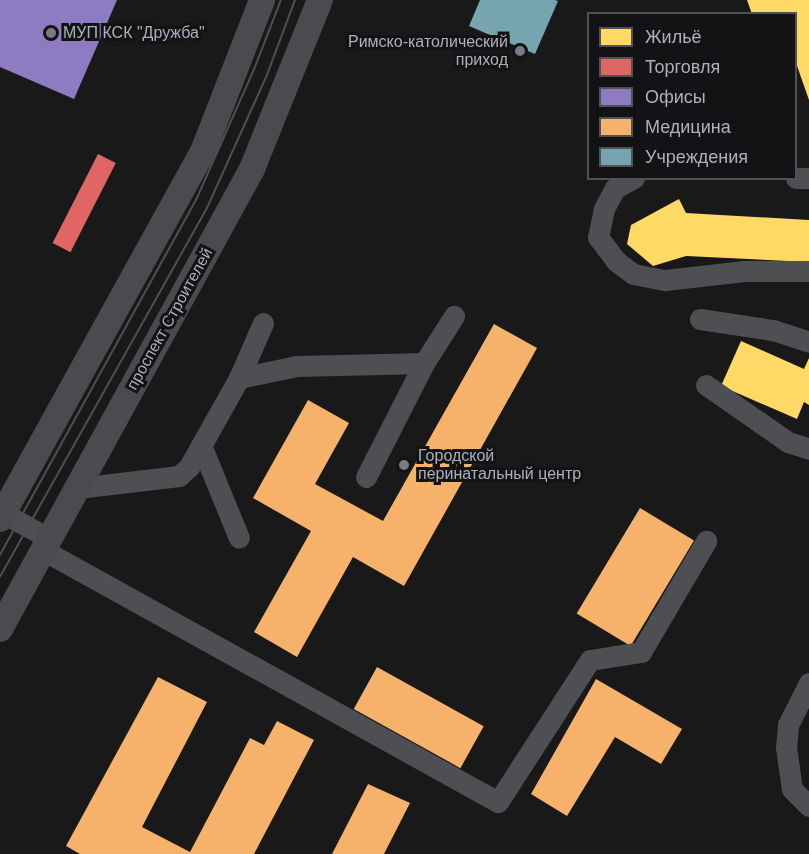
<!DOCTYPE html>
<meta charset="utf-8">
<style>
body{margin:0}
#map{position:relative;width:809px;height:854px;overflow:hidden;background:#191919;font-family:Helvetica,sans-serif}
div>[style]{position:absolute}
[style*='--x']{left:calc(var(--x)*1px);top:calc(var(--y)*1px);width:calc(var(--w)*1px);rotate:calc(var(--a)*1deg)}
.homes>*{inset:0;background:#ffd966}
.shops>*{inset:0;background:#e06666;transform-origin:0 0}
.offices>*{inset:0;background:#8e7cc3}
.health>*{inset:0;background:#f6b26b;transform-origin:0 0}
.public>*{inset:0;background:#76a5af}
.minor>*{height:21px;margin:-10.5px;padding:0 10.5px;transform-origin:10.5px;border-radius:10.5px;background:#4d4f52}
.major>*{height:26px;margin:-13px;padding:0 13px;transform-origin:13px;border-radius:13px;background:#4a4b4e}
.tram>*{height:1.5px;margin:-0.75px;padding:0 0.75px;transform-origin:0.75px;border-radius:0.75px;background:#4e4f50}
.dots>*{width:16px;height:16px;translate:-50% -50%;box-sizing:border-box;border:3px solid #131315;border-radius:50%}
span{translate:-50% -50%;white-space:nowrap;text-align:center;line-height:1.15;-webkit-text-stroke:6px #131315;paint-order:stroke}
.poi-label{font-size:16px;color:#abb1b9}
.left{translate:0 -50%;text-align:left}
.right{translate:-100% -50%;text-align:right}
.street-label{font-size:16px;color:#abb1b9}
.legend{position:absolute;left:587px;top:12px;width:210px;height:168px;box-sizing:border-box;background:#131315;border:2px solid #505257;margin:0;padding:8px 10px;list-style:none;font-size:18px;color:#abb1b9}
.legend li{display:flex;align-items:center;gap:12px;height:30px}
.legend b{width:30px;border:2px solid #505257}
</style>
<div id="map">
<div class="homes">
<div style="clip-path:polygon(747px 0,809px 0,809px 100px,796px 63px,796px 14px,752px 14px)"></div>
<div style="clip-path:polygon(679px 199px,686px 213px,809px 220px,809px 262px,686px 256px,653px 266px,627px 244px,631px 225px)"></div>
<div style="clip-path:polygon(741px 341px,804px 369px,809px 358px,809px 405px,804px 402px,797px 419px,721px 386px)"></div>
</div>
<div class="shops">
<div style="left:98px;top:154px;width:20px;height:100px;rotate:27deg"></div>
</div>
<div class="offices">
<div style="clip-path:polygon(0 0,117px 0,74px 99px,0 67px)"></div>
</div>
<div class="health">
<div style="clip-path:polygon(494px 324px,537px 348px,404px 586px,353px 557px,297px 657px,254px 632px,311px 531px,253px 498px,308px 400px,349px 423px,315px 484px,383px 521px)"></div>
<div style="left:640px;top:508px;width:63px;height:123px;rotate:31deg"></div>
<div style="left:377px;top:667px;width:122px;height:48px;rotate:29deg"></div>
<div style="clip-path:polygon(158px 677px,207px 702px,142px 827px,190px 852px,250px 738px,264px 745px,277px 721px,314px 740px,254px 854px,80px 854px,66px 846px)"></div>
<div style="clip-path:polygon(596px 679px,682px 729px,661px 764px,615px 737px,567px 816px,531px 794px)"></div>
<div style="clip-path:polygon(368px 784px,410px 803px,384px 854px,332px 854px)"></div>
</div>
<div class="public">
<div style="clip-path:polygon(480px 0,555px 0,558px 1px,535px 54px,469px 26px)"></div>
</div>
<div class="minor">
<div style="--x:634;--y:178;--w:21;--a:152"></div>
<div style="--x:615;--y:188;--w:24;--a:118"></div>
<div style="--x:604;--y:209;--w:29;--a:102"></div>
<div style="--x:598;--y:237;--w:30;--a:53"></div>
<div style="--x:616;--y:261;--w:21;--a:37"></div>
<div style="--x:633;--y:274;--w:33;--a:11"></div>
<div style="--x:665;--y:280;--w:80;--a:-6.5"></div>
<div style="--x:744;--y:271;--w:65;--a:0"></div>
<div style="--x:796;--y:178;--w:13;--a:0"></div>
<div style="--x:700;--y:319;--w:74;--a:8.6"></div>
<div style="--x:773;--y:330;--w:38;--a:18"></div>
<div style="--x:239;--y:378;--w:59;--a:-11.7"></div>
<div style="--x:297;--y:366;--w:127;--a:-1.4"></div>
<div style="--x:706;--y:385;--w:100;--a:34.8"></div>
<div style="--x:788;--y:442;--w:22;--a:18"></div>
<div style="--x:201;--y:445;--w:100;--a:67.8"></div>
<div style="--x:366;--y:477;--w:128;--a:-63"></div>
<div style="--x:424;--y:363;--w:56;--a:-57.4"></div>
<div style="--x:77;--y:488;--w:103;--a:-6.7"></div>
<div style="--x:179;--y:476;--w:13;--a:-42"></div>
<div style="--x:189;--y:467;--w:102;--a:-60.7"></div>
<div style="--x:239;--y:378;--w:60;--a:-66.4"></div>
<div style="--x:3;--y:513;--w:54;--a:29"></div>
<div style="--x:43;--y:550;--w:520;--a:28.98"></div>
<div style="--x:498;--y:802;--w:169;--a:-57.1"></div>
<div style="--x:590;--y:660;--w:52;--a:-8.9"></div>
<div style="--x:641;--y:652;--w:129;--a:-59.6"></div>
<div style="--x:809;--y:683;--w:47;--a:116.6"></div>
<div style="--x:788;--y:725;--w:22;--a:95"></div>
<div style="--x:786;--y:747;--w:42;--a:81.9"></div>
<div style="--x:792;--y:789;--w:24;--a:45"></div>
</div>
<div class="major">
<div style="--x:0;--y:519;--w:423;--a:-61.1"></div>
<div style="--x:204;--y:149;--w:160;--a:-68.7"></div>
<div style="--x:0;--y:629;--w:525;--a:-61.28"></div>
<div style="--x:252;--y:169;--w:182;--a:-68.1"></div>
</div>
<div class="tram">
<div style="--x:0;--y:555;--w:408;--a:-61.1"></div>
<div style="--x:197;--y:198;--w:143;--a:-66.1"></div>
<div style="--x:255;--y:67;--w:72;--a:-68.8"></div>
<div style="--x:0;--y:577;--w:423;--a:-60.7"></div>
<div style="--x:207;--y:208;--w:146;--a:-65.7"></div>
<div style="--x:267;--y:75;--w:80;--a:-69.5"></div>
</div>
<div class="dots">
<div style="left:51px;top:33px;background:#787c81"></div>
<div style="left:520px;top:51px;background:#787c81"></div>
<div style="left:404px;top:465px;background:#787c81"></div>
</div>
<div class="poi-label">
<span class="left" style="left:63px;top:33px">МУП КСК "Дружба"</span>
<span class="right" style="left:508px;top:51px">Римско-католический<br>приход</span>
<span class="left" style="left:418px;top:465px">Городской<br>перинатальный центр</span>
</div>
<div class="street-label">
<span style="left:170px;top:319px;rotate:-61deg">проспект Строителей</span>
</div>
<ul class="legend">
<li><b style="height:16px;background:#ffd966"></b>Жильё</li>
<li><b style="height:16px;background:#e06666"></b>Торговля</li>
<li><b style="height:16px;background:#8e7cc3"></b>Офисы</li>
<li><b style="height:16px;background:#f6b26b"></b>Медицина</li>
<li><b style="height:16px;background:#76a5af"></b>Учреждения</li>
</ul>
</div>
